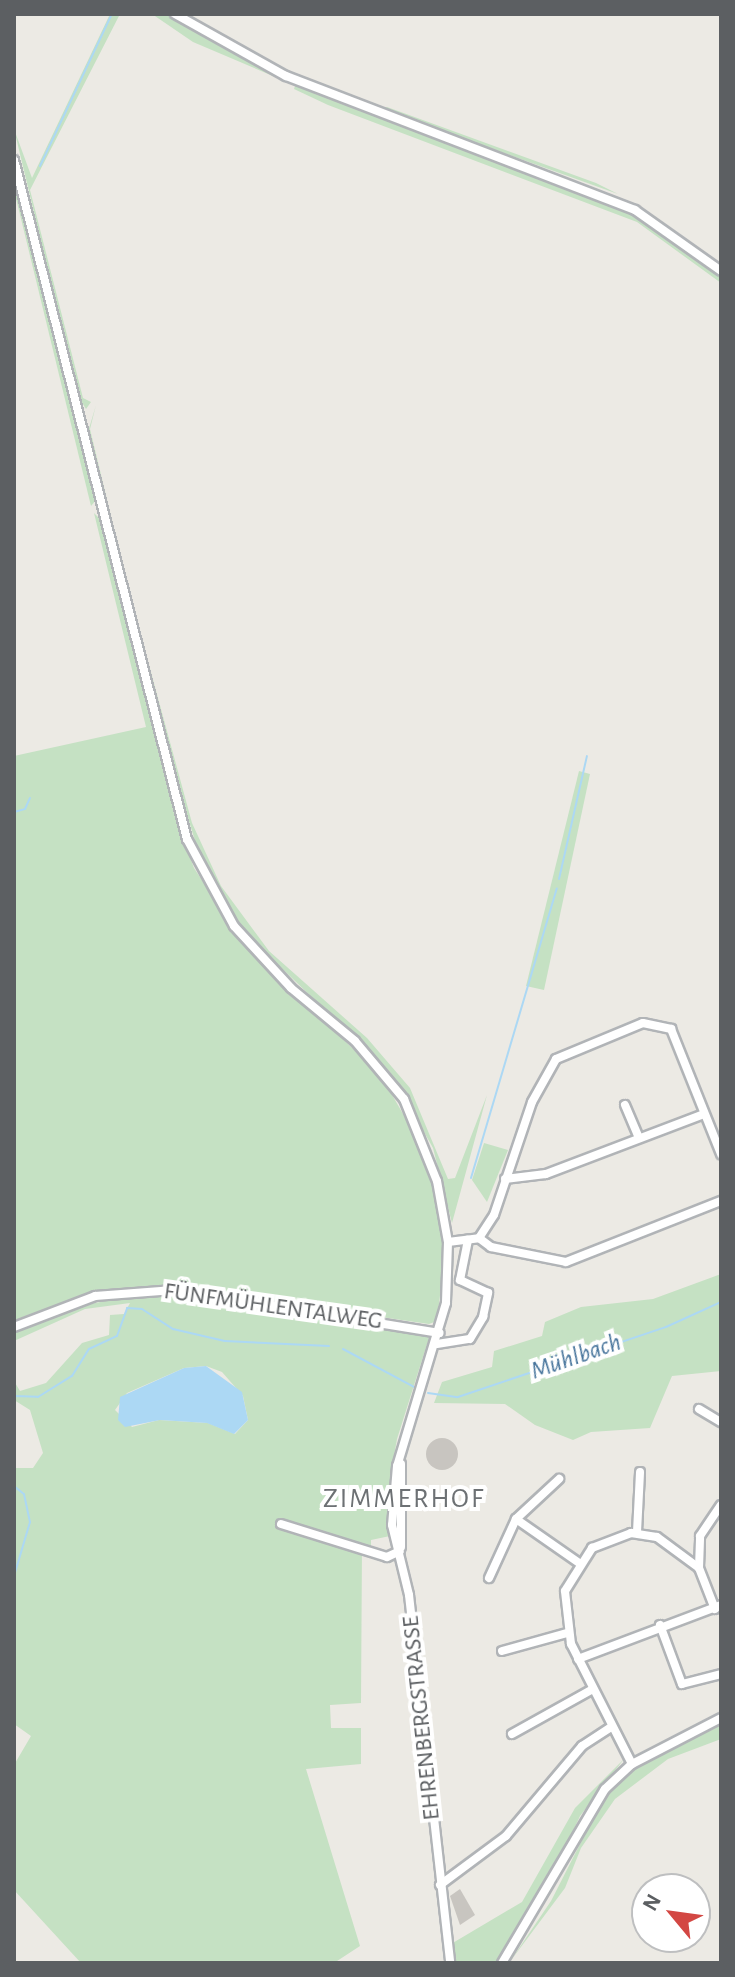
<!DOCTYPE html>
<meta charset="utf-8">
<style>
body{margin:0}
#map{position:relative;width:735px;height:1977px;overflow:hidden;background:#eceae4;font-family:"Alegreya Sans",sans-serif}
div>[style]{position:absolute}
[style*='--x']{left:calc(var(--x)*1px);top:calc(var(--y)*1px);width:calc(var(--w)*1px);rotate:calc(var(--a)*1deg)}
.green>*{inset:0;background:#c5e1c3}
.water>*{inset:0;background:#acd8f4}
.stream>*{height:2px;margin:-1px;padding:0 1px;transform-origin:1px;border-radius:1px;background:#acd8f4}
.building>*{inset:0;background:#c8c5c0}
.round{border-radius:50%}
.roads{filter:drop-shadow(2px 0 #b1b4b7) drop-shadow(-2px 0 #b1b4b7) drop-shadow(0 2px #b1b4b7) drop-shadow(0 -2px #b1b4b7)}
.minor>*{height:8px;margin:-4px;padding:0 4px;transform-origin:4px;border-radius:4px;background:#fff}
span{translate:-50% -50%;white-space:nowrap;text-align:center;line-height:1.15;-webkit-text-stroke:8px #fff;paint-order:stroke}
.street-label{font-size:24px;color:#5c5f62}
.water-label{font-size:26px;color:#48759c;font-style:italic}
.quarter-label{font-size:28px;color:#6d7174;letter-spacing:2px}
.frame{position:absolute;inset:0;border:16px solid #5c5f62;pointer-events:none}
.north{position:absolute;left:631px;top:1873px;width:80px;height:80px;box-sizing:border-box;background:#fff;border:2px solid #bebfc0;border-radius:50%;rotate:299deg;font-size:22px;font-weight:700;line-height:32px;text-align:center;color:#5c5f62}
.north::after{content:'';display:block;margin:auto;width:28px;height:36px;background:#d34743;clip-path:polygon(50% 0,100% 100%,50% 72%,0 100%)}
</style>
<div id="map">
<div class="green">
<div style="clip-path:polygon(110px 14px,120px 14px,30px 190px,83px 398px,91px 402px,86px 409px,78px 396px,14px 129px,32px 178px)"></div>
<div style="clip-path:polygon(152px 14px,170px 14px,280px 79px,193px 42px)"></div>
<div style="clip-path:polygon(296px 83px,636px 213px,721px 273px,721px 283px,637px 222px,328px 105px,294px 89px)"></div>
<div style="clip-path:polygon(387px 107px,596px 183px,618px 194px,381px 109px)"></div>
<div style="clip-path:polygon(14px 179px,96px 500px,91px 506px,14px 190px)"></div>
<div style="clip-path:polygon(96px 405px,90px 429px,130px 595px,192px 823px,221px 886px,269px 951px,367px 1038px,410px 1088px,448px 1179px,455px 1178px,487px 1095px,452px 1223px,433px 1148px,390px 1072px,246px 934px,203px 866px,170px 761px,88px 432px)"></div>
<div style="clip-path:polygon(94px 513px,100px 519px,175px 817px,194px 868px,247px 949px,380px 1074px,421px 1145px,441px 1217px,444px 1262px,437px 1321px,429px 1324px,168px 1286px,91px 1292px,14px 1323px,14px 756px,146px 727px)"></div>
<div style="clip-path:polygon(579px 771px,590px 774px,544px 990px,526px 986px)"></div>
<div style="clip-path:polygon(484px 1143px,508px 1150px,487px 1202px,472px 1180px)"></div>
<div style="clip-path:polygon(721px 1274px,721px 1371px,672px 1376px,650px 1428px,591px 1432px,573px 1440px,535px 1425px,505px 1404px,434px 1403px,442px 1382px,492px 1367px,494px 1351px,542px 1336px,545px 1322px,581px 1307px,653px 1299px)"></div>
<div style="clip-path:polygon(evenodd,134px 1295px,176px 1295px,421px 1332px,429px 1338px,397px 1439px,387px 1497px,390px 1536px,371px 1540px,371px 1547px,362px 1545px,361px 1703px,330px 1705px,331px 1728px,361px 1728px,361px 1764px,306px 1769px,360px 1946px,334px 1963px,81px 1963px,14px 1890px,14px 1765px,31px 1736px,14px 1724px,14px 1468px,33px 1468px,43px 1453px,30px 1410px,14px 1400px,14px 1381px,20px 1391px,46px 1383px,82px 1343px,109px 1335px,110px 1315px,124px 1314px,130px 1303px,85px 1309px,14px 1341px,14px 1331px,71px 1308px,134px 1295px,206px 1366px,222px 1372px,243px 1396px,248px 1420px,235px 1434px,208px 1423px,159px 1420px,132px 1427px,115px 1410px,127px 1393px,184px 1368px,206px 1366px)"></div>
<div style="clip-path:polygon(721px 1723px,721px 1739px,668px 1759px,615px 1799px,581px 1848px,565px 1888px,509px 1963px,551px 1901px,605px 1795px,639px 1766px)"></div>
<div style="clip-path:polygon(624px 1759px,580px 1816px,548px 1886px,498px 1961px,456px 1963px,451px 1944px,522px 1902px,575px 1808px)"></div>
</div>
<div class="water">
<div style="clip-path:polygon(206px 1366px,242px 1392px,248px 1420px,234px 1434px,207px 1423px,160px 1420px,125px 1427px,118px 1420px,120px 1397px,184px 1368px)"></div>
</div>
<div class="stream">
<div style="--x:40;--y:166;--w:168;--a:-64.7"></div>
<div style="--x:14;--y:812;--w:11;--a:-15"></div>
<div style="--x:25;--y:809;--w:12;--a:-66"></div>
<div style="--x:559;--y:879;--w:126;--a:-77.2"></div>
<div style="--x:471;--y:1178;--w:302;--a:-73.5"></div>
<div style="--x:343;--y:1349;--w:83;--a:28.1"></div>
<div style="--x:428;--y:1393;--w:30;--a:8"></div>
<div style="--x:458;--y:1397;--w:219;--a:-18.6"></div>
<div style="--x:666;--y:1327;--w:60;--a:-24.4"></div>
<div style="--x:14;--y:1396;--w:24;--a:2"></div>
<div style="--x:38;--y:1397;--w:40;--a:-32"></div>
<div style="--x:72;--y:1376;--w:32;--a:-58"></div>
<div style="--x:89;--y:1349;--w:31;--a:-25"></div>
<div style="--x:117;--y:1336;--w:30;--a:-70"></div>
<div style="--x:127;--y:1308;--w:15;--a:4"></div>
<div style="--x:142;--y:1309;--w:37;--a:33"></div>
<div style="--x:173;--y:1329;--w:53;--a:13"></div>
<div style="--x:225;--y:1341;--w:104;--a:2.8"></div>
<div style="--x:14;--y:1486;--w:13;--a:39"></div>
<div style="--x:24;--y:1494;--w:29;--a:78"></div>
<div style="--x:30;--y:1522;--w:56;--a:106.5"></div>
</div>
<div class="building">
<div class="round" style="left:426px;top:1438px;width:32px;height:32px"></div>
<div style="clip-path:polygon(460px 1889px,475px 1915px,460px 1925px,450px 1896px)"></div>
</div>
<div class="roads">
<div class="minor">
<div style="--x:175;--y:14;--w:127;--a:29.2"></div>
<div style="--x:286;--y:76;--w:374;--a:21"></div>
<div style="--x:635;--y:210;--w:105;--a:35.3"></div>
<div style="--x:14;--y:160;--w:701;--a:75.71"></div>
<div style="--x:187;--y:839;--w:99;--a:61.6"></div>
<div style="--x:234;--y:926;--w:84;--a:47.4"></div>
<div style="--x:291;--y:988;--w:83;--a:39.6"></div>
<div style="--x:355;--y:1041;--w:76;--a:49.8"></div>
<div style="--x:404;--y:1099;--w:88;--a:68.1"></div>
<div style="--x:437;--y:1181;--w:62;--a:79.8"></div>
<div style="--x:448;--y:1242;--w:61;--a:91.9"></div>
<div style="--x:446;--y:1303;--w:170;--a:106.7"></div>
<div style="--x:397;--y:1466;--w:59;--a:94.8"></div>
<div style="--x:392;--y:1525;--w:72;--a:76.3"></div>
<div style="--x:409;--y:1595;--w:370;--a:83.6"></div>
<div style="--x:625;--y:1105;--w:36;--a:67"></div>
<div style="--x:505;--y:1179;--w:41;--a:-7"></div>
<div style="--x:546;--y:1174;--w:169;--a:-20.8"></div>
<div style="--x:479;--y:1238;--w:27;--a:-57"></div>
<div style="--x:494;--y:1215;--w:119;--a:-71.4"></div>
<div style="--x:532;--y:1102;--w:49;--a:-60.8"></div>
<div style="--x:556;--y:1059;--w:94;--a:-22.5"></div>
<div style="--x:643;--y:1023;--w:29;--a:12"></div>
<div style="--x:671;--y:1029;--w:135;--a:68.2"></div>
<div style="--x:448;--y:1242;--w:31;--a:-7"></div>
<div style="--x:479;--y:1238;--w:15;--a:37"></div>
<div style="--x:491;--y:1247;--w:76;--a:11.3"></div>
<div style="--x:566;--y:1262;--w:167;--a:-21.5"></div>
<div style="--x:14;--y:1327;--w:87;--a:-20.9"></div>
<div style="--x:95;--y:1296;--w:79;--a:-4.3"></div>
<div style="--x:174;--y:1290;--w:269;--a:9.2"></div>
<div style="--x:437;--y:1344;--w:33;--a:-9"></div>
<div style="--x:470;--y:1339;--w:26;--a:-59"></div>
<div style="--x:483;--y:1317;--w:25;--a:-78"></div>
<div style="--x:488;--y:1293;--w:31;--a:-155"></div>
<div style="--x:460;--y:1280;--w:41;--a:-78.7"></div>
<div style="--x:699;--y:1409;--w:26;--a:31"></div>
<div style="--x:516;--y:1519;--w:77;--a:34.9"></div>
<div style="--x:281;--y:1524;--w:111;--a:17.3"></div>
<div style="--x:387;--y:1557;--w:14;--a:-25"></div>
<div style="--x:637;--y:1532;--w:60;--a:-87.1"></div>
<div style="--x:401;--y:1547;--w:83;--a:-90"></div>
<div style="--x:489;--y:1578;--w:65;--a:-65.4"></div>
<div style="--x:516;--y:1519;--w:59;--a:-42.9"></div>
<div style="--x:715;--y:1609;--w:44;--a:-111.3"></div>
<div style="--x:699;--y:1568;--w:32;--a:-88"></div>
<div style="--x:700;--y:1536;--w:37;--a:-56"></div>
<div style="--x:660;--y:1625;--w:63;--a:69.6"></div>
<div style="--x:682;--y:1684;--w:40;--a:-14.4"></div>
<div style="--x:502;--y:1651;--w:67;--a:-15.5"></div>
<div style="--x:578;--y:1659;--w:153;--a:-20.7"></div>
<div style="--x:512;--y:1734;--w:90;--a:-29.1"></div>
<div style="--x:632;--y:1764;--w:135;--a:-116.9"></div>
<div style="--x:571;--y:1644;--w:53;--a:-96.5"></div>
<div style="--x:565;--y:1591;--w:51;--a:-57.9"></div>
<div style="--x:592;--y:1548;--w:42;--a:-21"></div>
<div style="--x:631;--y:1533;--w:26;--a:9"></div>
<div style="--x:657;--y:1537;--w:52;--a:36.4"></div>
<div style="--x:440;--y:1885;--w:82;--a:-36.6"></div>
<div style="--x:506;--y:1836;--w:118;--a:-49.8"></div>
<div style="--x:582;--y:1746;--w:35;--a:-33"></div>
<div style="--x:502;--y:1963;--w:202;--a:-59.4"></div>
<div style="--x:605;--y:1789;--w:37;--a:-43"></div>
<div style="--x:632;--y:1764;--w:100;--a:-27.3"></div>
</div>
</div>
<div class="street-label">
<span style="left:273px;top:1307px;rotate:8deg">FÜNFMÜHLENTALWEG</span>
<span style="left:422px;top:1718px;rotate:-96deg">EHRENBERGSTRASSE</span>
</div>
<div class="water-label">
<span style="left:576px;top:1357px;rotate:-19deg">Mühlbach</span>
</div>
<div class="quarter-label">
<span style="left:404px;top:1499px">ZIMMERHOF</span>
</div>
<div class="frame"></div>
<div class="north">N</div>
</div>
